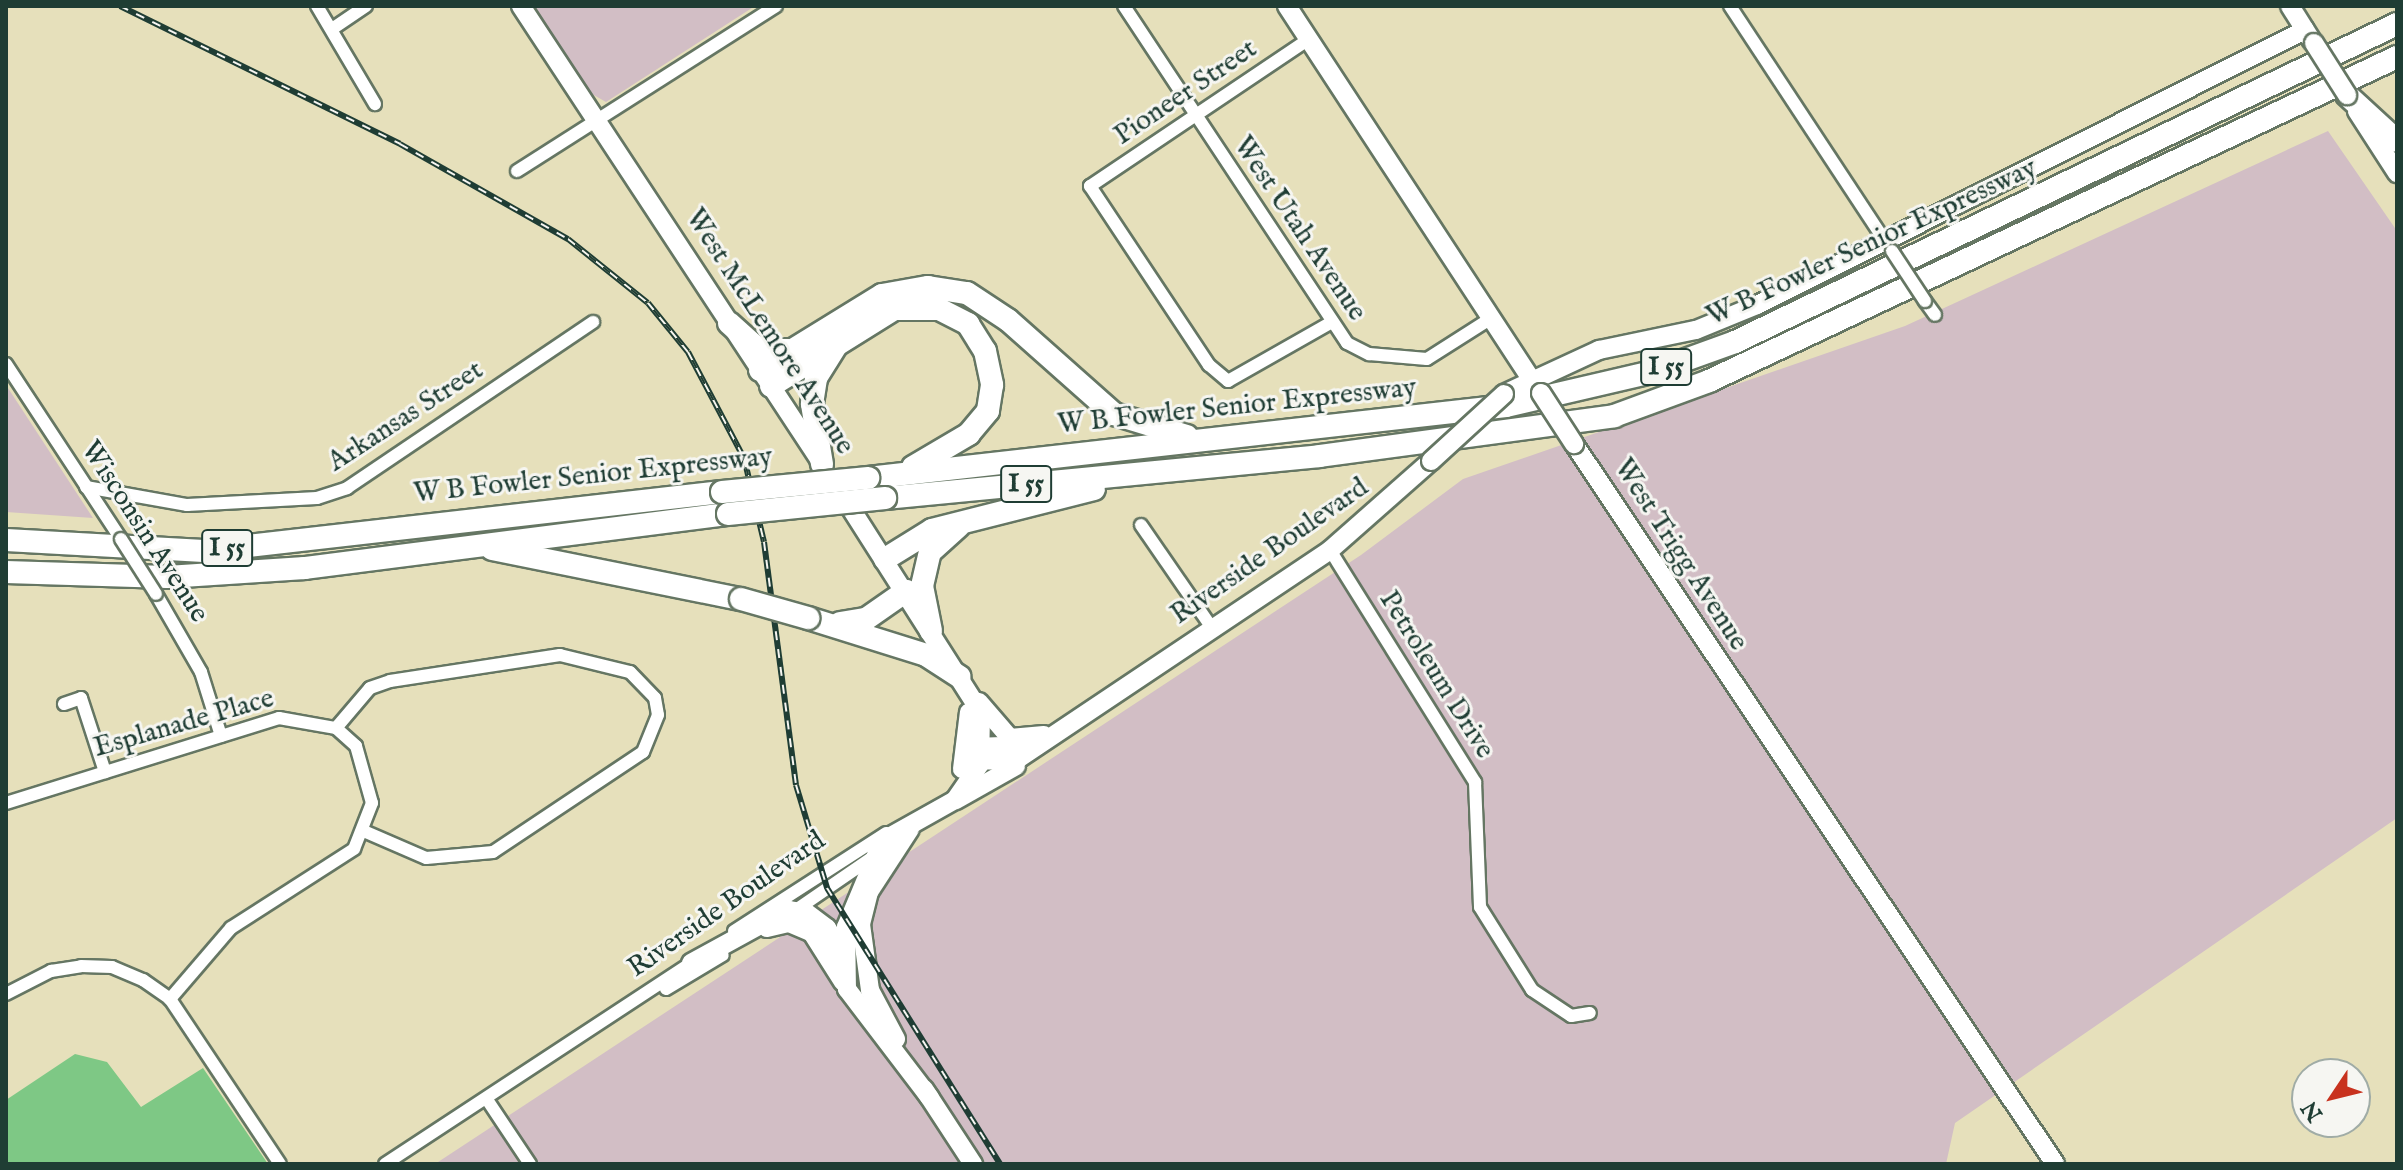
<!DOCTYPE html>
<style>
body{margin:0}
#map{position:relative;width:2403px;height:1170px;overflow:hidden;background:#e6e0bb;font-family:"IM FELL English",serif}
div>[style]{position:absolute}
[style*='--x']{left:calc(var(--x)*1px);top:calc(var(--y)*1px);width:calc(var(--w)*1px);rotate:calc(var(--a)*1deg)}
.industrial>*{inset:0;background:#d2bec5}
.green>*{inset:0;background:#7ec885}
.roads{filter:drop-shadow(2px 0 #657663) drop-shadow(-2px 0 #657663) drop-shadow(0 2px #657663) drop-shadow(0 -2px #657663)}
.street>*{height:12px;margin:-6px;padding:0 6px;transform-origin:6px;border-radius:6px;background:#fff}
.secondary>*{height:18px;margin:-9px;padding:0 9px;transform-origin:9px;border-radius:9px;background:#fff}
.highway>*{height:22px;margin:-11px;padding:0 11px;transform-origin:11px;border-radius:11px;background:#fff}
.rail>*{height:6px;margin-top:-3px;transform-origin:0;background:repeating-linear-gradient(90deg,#f6f6f2 0 9px,#1f3d34 0 18px);box-sizing:border-box;border-block:2px solid #1f3d34}
.bridges{filter:drop-shadow(2px 0 #657663) drop-shadow(-2px 0 #657663) drop-shadow(0 2px #657663) drop-shadow(0 -2px #657663)}
.street-bridge>*{height:12px;margin:-6px;padding:0 6px;transform-origin:6px;border-radius:6px;background:#fff}
.secondary-bridge>*{height:18px;margin:-9px;padding:0 9px;transform-origin:9px;border-radius:9px;background:#fff}
.highway-bridge>*{height:22px;margin:-11px;padding:0 11px;transform-origin:11px;border-radius:11px;background:#fff}
span{translate:-50% -50%;white-space:nowrap;text-align:center;line-height:1.15;-webkit-text-stroke:6px #f6f6f2;paint-order:stroke}
.shield-label span{padding:2px 6px;background:#f6f6f2;border:2px solid;border-radius:6px;-webkit-text-stroke-width:0}
.shield-label{font-size:26px;color:#1f3d34;font-weight:700}
.street-label{font-size:28px;color:#1f3d34}
.frame{position:absolute;inset:0;border:8px solid #1f3d34;pointer-events:none}
.north{position:absolute;left:2291px;top:1058px;width:80px;height:80px;box-sizing:border-box;background:#f6f6f2;border:2px solid #a0aca6;border-radius:50%;rotate:235deg;font-size:22px;font-weight:700;line-height:32px;text-align:center;color:#1f3d34}
.north::after{content:'';display:block;margin:auto;width:28px;height:36px;background:#c8321e;clip-path:polygon(50% 0,100% 100%,50% 72%,0 100%)}
</style>
<div id="map">
<div class="industrial">
<div style="clip-path:polygon(533px 6px,755px 6px,606px 102px,592px 94px)"></div>
<div style="clip-path:polygon(2328px 131px,2397px 231px,2397px 818px,1955px 1123px,1946px 1164px,435px 1164px,1361px 555px,1463px 479px,1905px 326px)"></div>
<div style="clip-path:polygon(6px 385px,93px 518px,6px 512px)"></div>
</div>
<div class="green">
<div style="clip-path:polygon(75px 1054px,107px 1062px,141px 1107px,203px 1068px,268px 1164px,6px 1164px,6px 1100px)"></div>
</div>
<div class="roads">
<div class="street">
<div style="--x:317;--y:6;--w:114;--a:59.4"></div>
<div style="--x:1124;--y:6;--w:404;--a:56.5"></div>
<div style="--x:1347;--y:343;--w:25;--a:27"></div>
<div style="--x:1369;--y:354;--w:58;--a:4.9"></div>
<div style="--x:1427;--y:359;--w:78;--a:-32.5"></div>
<div style="--x:1730;--y:6;--w:289;--a:56.6"></div>
<div style="--x:332;--y:29;--w:41;--a:-34.1"></div>
<div style="--x:1309;--y:39;--w:264;--a:146.1"></div>
<div style="--x:1090;--y:186;--w:215;--a:56.4"></div>
<div style="--x:1209;--y:365;--w:25;--a:40"></div>
<div style="--x:1228;--y:381;--w:120;--a:-29.6"></div>
<div style="--x:517;--y:171;--w:307;--a:-32.5"></div>
<div style="--x:1925;--y:301;--w:17;--a:54"></div>
<div style="--x:6;--y:364;--w:209;--a:56.7"></div>
<div style="--x:86;--y:487;--w:103;--a:10.1"></div>
<div style="--x:187;--y:505;--w:130;--a:-3.1"></div>
<div style="--x:317;--y:498;--w:32;--a:-18"></div>
<div style="--x:347;--y:488;--w:297;--a:-34"></div>
<div style="--x:1141;--y:525;--w:125;--a:55.4"></div>
<div style="--x:1330;--y:550;--w:274;--a:58"></div>
<div style="--x:1475;--y:782;--w:125;--a:87.7"></div>
<div style="--x:1480;--y:907;--w:98;--a:57.9"></div>
<div style="--x:1532;--y:990;--w:47;--a:33.7"></div>
<div style="--x:1571;--y:1016;--w:19;--a:-9"></div>
<div style="--x:156;--y:594;--w:90;--a:60"></div>
<div style="--x:201;--y:672;--w:67;--a:72.6"></div>
<div style="--x:64;--y:704;--w:18;--a:-19"></div>
<div style="--x:81;--y:698;--w:78;--a:72"></div>
<div style="--x:336;--y:728;--w:52;--a:-49.6"></div>
<div style="--x:370;--y:688;--w:21;--a:-19"></div>
<div style="--x:390;--y:681;--w:172;--a:-8.7"></div>
<div style="--x:560;--y:655;--w:72;--a:13.7"></div>
<div style="--x:630;--y:672;--w:36;--a:46"></div>
<div style="--x:655;--y:698;--w:17;--a:80"></div>
<div style="--x:658;--y:715;--w:40;--a:112"></div>
<div style="--x:643;--y:752;--w:180;--a:146.3"></div>
<div style="--x:493;--y:852;--w:67;--a:174.9"></div>
<div style="--x:426;--y:858;--w:68;--a:-156.5"></div>
<div style="--x:6;--y:803;--w:286;--a:-17.3"></div>
<div style="--x:279;--y:718;--w:58;--a:10"></div>
<div style="--x:336;--y:728;--w:27;--a:42"></div>
<div style="--x:356;--y:746;--w:59;--a:74.3"></div>
<div style="--x:372;--y:803;--w:49;--a:111.4"></div>
<div style="--x:354;--y:849;--w:146;--a:147.3"></div>
<div style="--x:231;--y:928;--w:94;--a:130.7"></div>
<div style="--x:793;--y:912;--w:97;--a:-34.5"></div>
<div style="--x:734;--y:931;--w:181;--a:-32.8"></div>
<div style="--x:666;--y:989;--w:66;--a:-30.8"></div>
<div style="--x:6;--y:994;--w:51;--a:-27.1"></div>
<div style="--x:51;--y:971;--w:30;--a:-9"></div>
<div style="--x:81;--y:966;--w:31;--a:2"></div>
<div style="--x:112;--y:967;--w:34;--a:23"></div>
<div style="--x:143;--y:980;--w:33;--a:35"></div>
<div style="--x:170;--y:999;--w:198;--a:56.3"></div>
<div style="--x:488;--y:1101;--w:76;--a:56.3"></div>
<div style="--x:385;--y:1164;--w:373;--a:-33.3"></div>
</div>
<div class="secondary">
<div style="--x:521;--y:6;--w:546;--a:56.66"></div>
<div style="--x:1287;--y:6;--w:453;--a:56.8"></div>
<div style="--x:2290;--y:6;--w:41;--a:57.8"></div>
<div style="--x:2357;--y:111;--w:74;--a:57.2"></div>
<div style="--x:1504;--y:394;--w:105;--a:-24.9"></div>
<div style="--x:1599;--y:350;--w:99;--a:-11.7"></div>
<div style="--x:1696;--y:330;--w:66;--a:-22.3"></div>
<div style="--x:1757;--y:305;--w:613;--a:-26.65"></div>
<div style="--x:1574;--y:444;--w:866;--a:56.25"></div>
<div style="--x:841;--y:493;--w:261;--a:57.5"></div>
<div style="--x:981;--y:713;--w:51;--a:91.1"></div>
<div style="--x:980;--y:764;--w:44;--a:124.8"></div>
<div style="--x:955;--y:800;--w:84;--a:150.7"></div>
<div style="--x:882;--y:841;--w:93;--a:112.7"></div>
<div style="--x:846;--y:927;--w:62;--a:89.1"></div>
<div style="--x:847;--y:989;--w:137;--a:52.7"></div>
<div style="--x:979;--y:702;--w:48;--a:49.3"></div>
<div style="--x:1010;--y:738;--w:34;--a:-5"></div>
<div style="--x:974;--y:747;--w:57;--a:-2"></div>
<div style="--x:965;--y:760;--w:50;--a:1.1"></div>
<div style="--x:1015;--y:761;--w:379;--a:-33.8"></div>
<div style="--x:1330;--y:550;--w:135;--a:-41.4"></div>
<div style="--x:962;--y:769;--w:57;--a:-83"></div>
<div style="--x:956;--y:800;--w:69;--a:-29.5"></div>
<div style="--x:767;--y:928;--w:23;--a:-13"></div>
<div style="--x:789;--y:923;--w:25;--a:23"></div>
<div style="--x:812;--y:933;--w:58;--a:57.7"></div>
<div style="--x:691;--y:963;--w:111;--a:-28.7"></div>
<div style="--x:788;--y:910;--w:19;--a:9"></div>
<div style="--x:807;--y:913;--w:25;--a:37"></div>
<div style="--x:827;--y:928;--w:33;--a:59"></div>
<div style="--x:896;--y:1039;--w:55;--a:-118"></div>
<div style="--x:870;--y:990;--w:67;--a:-97.8"></div>
<div style="--x:861;--y:924;--w:33;--a:-76"></div>
<div style="--x:869;--y:892;--w:75;--a:-56.9"></div>
<div style="--x:924;--y:1089;--w:90;--a:56.8"></div>
</div>
<div class="highway">
<div style="--x:2347;--y:95;--w:68;--a:42.6"></div>
<div style="--x:729;--y:323;--w:40;--a:42"></div>
<div style="--x:759;--y:350;--w:31;--a:0"></div>
<div style="--x:760;--y:370;--w:143;--a:-31.6"></div>
<div style="--x:882;--y:295;--w:47;--a:-9.9"></div>
<div style="--x:928;--y:287;--w:39;--a:9"></div>
<div style="--x:967;--y:293;--w:49;--a:33.4"></div>
<div style="--x:1008;--y:320;--w:142;--a:41.6"></div>
<div style="--x:1114;--y:414;--w:76;--a:16.8"></div>
<div style="--x:771;--y:386;--w:145;--a:-32"></div>
<div style="--x:894;--y:309;--w:45;--a:0"></div>
<div style="--x:939;--y:309;--w:33;--a:27"></div>
<div style="--x:968;--y:324;--w:32;--a:58"></div>
<div style="--x:985;--y:351;--w:35;--a:78"></div>
<div style="--x:992;--y:385;--w:26;--a:99"></div>
<div style="--x:988;--y:411;--w:30;--a:130"></div>
<div style="--x:969;--y:434;--w:65;--a:149.5"></div>
<div style="--x:822;--y:464;--w:61;--a:-99.5"></div>
<div style="--x:812;--y:404;--w:26;--a:-81"></div>
<div style="--x:816;--y:378;--w:39;--a:-58"></div>
<div style="--x:868;--y:478;--w:642;--a:-6.44"></div>
<div style="--x:1506;--y:406;--w:150;--a:-13.1"></div>
<div style="--x:1652;--y:372;--w:88;--a:-19.9"></div>
<div style="--x:1735;--y:342;--w:734;--a:-25.66"></div>
<div style="--x:885;--y:498;--w:437;--a:-5.5"></div>
<div style="--x:1320;--y:456;--w:297;--a:-7.7"></div>
<div style="--x:1614;--y:416;--w:101;--a:-20.2"></div>
<div style="--x:1709;--y:381;--w:760;--a:-25.22"></div>
<div style="--x:6;--y:540;--w:198;--a:3.2"></div>
<div style="--x:204;--y:551;--w:521;--a:-6.5"></div>
<div style="--x:492;--y:549;--w:254;--a:11.4"></div>
<div style="--x:885;--y:559;--w:55;--a:-31.7"></div>
<div style="--x:932;--y:530;--w:167;--a:-14.2"></div>
<div style="--x:6;--y:572;--w:161;--a:1.8"></div>
<div style="--x:167;--y:577;--w:138;--a:-3.7"></div>
<div style="--x:305;--y:568;--w:426;--a:-7.3"></div>
<div style="--x:808;--y:618;--w:124;--a:17.4"></div>
<div style="--x:926;--y:655;--w:40;--a:32.9"></div>
<div style="--x:840;--y:623;--w:26;--a:-9"></div>
<div style="--x:866;--y:619;--w:49;--a:-35"></div>
<div style="--x:931;--y:631;--w:46;--a:-101.3"></div>
<div style="--x:922;--y:586;--w:35;--a:-77"></div>
<div style="--x:930;--y:552;--w:38;--a:-42"></div>
</div>
</div>
<div class="rail">
<div style="--x:120;--y:6;--w:312;--a:26.2"></div>
<div style="--x:400;--y:144;--w:193;--a:29.5"></div>
<div style="--x:568;--y:239;--w:102;--a:38.7"></div>
<div style="--x:648;--y:303;--w:63;--a:50.8"></div>
<div style="--x:688;--y:352;--w:120;--a:62.2"></div>
<div style="--x:744;--y:458;--w:86;--a:76.6"></div>
<div style="--x:764;--y:542;--w:245;--a:82.5"></div>
<div style="--x:796;--y:785;--w:108;--a:73.2"></div>
<div style="--x:827;--y:888;--w:326;--a:57.9"></div>
</div>
<div class="bridges">
<div class="street-bridge">
<div style="--x:1892;--y:251;--w:60;--a:56.6"></div>
<div style="--x:121;--y:539;--w:65;--a:57.5"></div>
</div>
<div class="secondary-bridge">
<div style="--x:2314;--y:43;--w:62;--a:57.6"></div>
<div style="--x:1541;--y:393;--w:61;--a:57.1"></div>
<div style="--x:1431;--y:461;--w:99;--a:-42.5"></div>
</div>
<div class="highway-bridge">
<div style="--x:722;--y:492;--w:147;--a:-5.5"></div>
<div style="--x:728;--y:514;--w:158;--a:-5.8"></div>
<div style="--x:741;--y:599;--w:70;--a:15.8"></div>
</div>
</div>
<div class="shield-label">
<span style="left:1666px;top:367px">I 55</span>
<span style="left:1026px;top:484px">I 55</span>
<span style="left:227px;top:548px">I 55</span>
</div>
<div class="street-label">
<span style="left:1186px;top:93px;rotate:-34deg">Pioneer Street</span>
<span style="left:1299px;top:229px;rotate:56deg">West Utah Avenue</span>
<span style="left:1872px;top:243px;rotate:-25deg">W B Fowler Senior Expressway</span>
<span style="left:769px;top:332px;rotate:57deg">West McLemore Avenue</span>
<span style="left:1237px;top:407px;rotate:-6deg">W B Fowler Senior Expressway</span>
<span style="left:406px;top:417px;rotate:-33deg">Arkansas Street</span>
<span style="left:593px;top:476px;rotate:-6deg">W B Fowler Senior Expressway</span>
<span style="left:144px;top:532px;rotate:57deg">Wisconsin Avenue</span>
<span style="left:1270px;top:552px;rotate:-35deg">Riverside Boulevard</span>
<span style="left:1680px;top:555px;rotate:57deg">West Trigg Avenue</span>
<span style="left:1436px;top:675px;rotate:58deg">Petroleum Drive</span>
<span style="left:184px;top:724px;rotate:-16deg">Esplanade Place</span>
<span style="left:727px;top:905px;rotate:-35deg">Riverside Boulevard</span>
</div>
<div class="frame"></div>
<div class="north">N</div>
</div>
